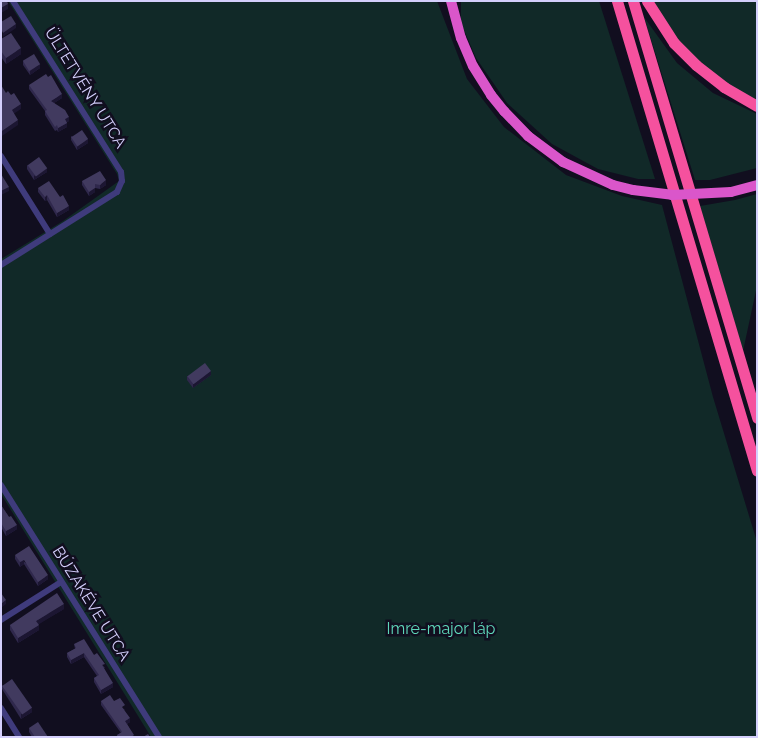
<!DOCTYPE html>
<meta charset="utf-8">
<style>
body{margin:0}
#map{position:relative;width:758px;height:738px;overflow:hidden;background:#110e1f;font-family:Raleway,sans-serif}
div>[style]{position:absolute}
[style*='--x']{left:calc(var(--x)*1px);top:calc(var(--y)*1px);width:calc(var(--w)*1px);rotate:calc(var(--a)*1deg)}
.green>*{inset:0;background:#112928}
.minor>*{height:6px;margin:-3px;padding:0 3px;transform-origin:3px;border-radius:3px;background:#3f3b7c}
.trunk>*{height:10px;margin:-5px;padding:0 5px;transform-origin:5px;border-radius:5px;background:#da56ca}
.motorway>*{height:11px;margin:-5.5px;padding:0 5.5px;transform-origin:5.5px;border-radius:5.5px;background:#f5519e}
.trunk-bridge>*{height:10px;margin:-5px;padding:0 5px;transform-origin:5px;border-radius:5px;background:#da56ca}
.wall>*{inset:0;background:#2f284c}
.shaded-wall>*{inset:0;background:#1c1632}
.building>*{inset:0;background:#413a5f;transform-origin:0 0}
span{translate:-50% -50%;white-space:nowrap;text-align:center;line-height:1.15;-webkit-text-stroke:5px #110e1f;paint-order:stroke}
.street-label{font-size:16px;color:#d4cffc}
.park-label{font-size:16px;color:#5fd8bb}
.frame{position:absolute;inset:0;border:2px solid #d4cffc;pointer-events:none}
</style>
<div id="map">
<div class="green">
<div style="clip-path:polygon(8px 1px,437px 1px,467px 79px,504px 127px,566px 175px,622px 196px,662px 205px,713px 397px,757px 542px,757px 737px,151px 737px,1px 494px,1px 259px,63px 221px,119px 181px,117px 174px)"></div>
<div style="clip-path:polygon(461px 1px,599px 1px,655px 179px,638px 179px,598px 169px,552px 144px,507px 103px,476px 58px,461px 23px)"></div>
<div style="clip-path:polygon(652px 1px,757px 1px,757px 101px,730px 87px,676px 41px)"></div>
<div style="clip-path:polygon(644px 17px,677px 63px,713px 93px,757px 114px,757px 168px,710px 180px,695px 180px)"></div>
<div style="clip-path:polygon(757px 194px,757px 286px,743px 351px,700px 206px,735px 200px)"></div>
</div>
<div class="minor">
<div style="--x:1;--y:156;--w:92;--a:57.9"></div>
<div style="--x:1;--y:265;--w:137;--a:-32.2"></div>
<div style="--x:117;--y:192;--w:12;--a:-66"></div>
<div style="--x:122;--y:181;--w:9;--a:-96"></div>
<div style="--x:121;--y:172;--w:202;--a:-122.3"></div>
<div style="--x:1;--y:485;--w:297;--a:57.9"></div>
<div style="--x:1;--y:620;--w:71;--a:-32.3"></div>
<div style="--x:1;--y:708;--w:34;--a:58"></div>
</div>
<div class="trunk">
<div style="--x:451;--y:1;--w:38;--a:75"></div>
<div style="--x:461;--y:38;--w:30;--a:67"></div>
<div style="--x:473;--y:66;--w:34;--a:58"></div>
<div style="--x:491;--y:95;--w:21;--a:51"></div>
<div style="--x:504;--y:111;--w:35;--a:46"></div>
<div style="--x:528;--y:136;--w:44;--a:36.6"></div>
<div style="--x:563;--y:162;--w:55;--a:24.7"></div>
<div style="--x:731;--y:192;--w:27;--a:-15"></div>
</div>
<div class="motorway">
<div style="--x:617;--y:1;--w:490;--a:73.4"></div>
<div style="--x:633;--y:1;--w:435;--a:73.4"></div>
<div style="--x:647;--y:1;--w:50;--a:57.3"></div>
<div style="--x:674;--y:43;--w:31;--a:45"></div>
<div style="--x:696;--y:65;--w:36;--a:38"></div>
<div style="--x:724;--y:87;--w:38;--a:30"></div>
</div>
<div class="trunk-bridge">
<div style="--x:613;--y:185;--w:21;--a:14"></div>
<div style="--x:633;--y:190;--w:39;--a:7"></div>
<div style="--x:672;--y:195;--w:59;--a:-2.9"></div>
</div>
<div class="wall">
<div style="clip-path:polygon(1px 39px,21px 54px,6px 64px,1px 57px)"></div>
<div style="clip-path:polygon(23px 61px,40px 68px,30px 75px,23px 65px)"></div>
<div style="clip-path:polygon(29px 85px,62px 98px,54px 103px,69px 121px,67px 122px,67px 127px,58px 132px,57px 130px,55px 131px,45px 115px,45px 111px,29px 89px)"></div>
<div style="clip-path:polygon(71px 136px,88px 143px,77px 150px,71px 140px)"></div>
<div style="clip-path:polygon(27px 165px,47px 172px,34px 180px,27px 169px)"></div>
<div style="clip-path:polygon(82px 181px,106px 185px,100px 189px,95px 188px,95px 192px,89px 196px,82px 185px)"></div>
<div style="clip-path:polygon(38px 188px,60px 197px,69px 210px,57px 217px,47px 200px,45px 201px,38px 192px)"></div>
<div style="clip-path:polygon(211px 375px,193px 388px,187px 380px,187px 376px)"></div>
<div style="clip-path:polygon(1px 505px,17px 529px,6px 536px,1px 527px)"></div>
<div style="clip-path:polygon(15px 555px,48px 579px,38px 586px,24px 564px,20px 567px,15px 559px)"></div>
<div style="clip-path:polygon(64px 609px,38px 624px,39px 630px,18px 643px,10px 630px,10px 625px)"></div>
<div style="clip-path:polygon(74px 644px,94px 655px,105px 668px,104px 668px,113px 687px,101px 694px,94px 682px,94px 678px,97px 676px,84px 657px,71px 664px,67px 657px,67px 653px,75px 649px)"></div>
<div style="clip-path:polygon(2px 685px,32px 712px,21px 719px,2px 689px)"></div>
<div style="clip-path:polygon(101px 701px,114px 701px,125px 710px,124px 710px,130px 722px,127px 724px,134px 737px,117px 737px,117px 735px,121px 733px,101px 705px)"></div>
<div style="clip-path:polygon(29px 728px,48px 737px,32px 737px,29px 732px)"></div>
</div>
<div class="shaded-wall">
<div style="clip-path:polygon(8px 4px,8px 9px,1px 13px,1px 8px)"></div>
<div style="clip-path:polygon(16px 24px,16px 28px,3px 37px,3px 33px)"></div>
<div style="clip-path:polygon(21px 48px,21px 54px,6px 64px,6px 58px)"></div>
<div style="clip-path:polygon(40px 64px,40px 68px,30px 75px,30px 71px)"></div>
<div style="clip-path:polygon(62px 94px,62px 98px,51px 105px,51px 101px)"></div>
<div style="clip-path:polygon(21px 104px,21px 109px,12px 115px,12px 110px)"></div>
<div style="clip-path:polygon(69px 117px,69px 121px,65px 123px,65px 119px)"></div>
<div style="clip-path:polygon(18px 120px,18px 125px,2px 136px,2px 131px)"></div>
<div style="clip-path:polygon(67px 123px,67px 127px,58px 132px,58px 128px)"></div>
<div style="clip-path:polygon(88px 139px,88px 143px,77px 150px,77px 146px)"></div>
<div style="clip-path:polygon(47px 168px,47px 172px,34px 180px,34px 176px)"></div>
<div style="clip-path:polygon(106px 180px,106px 185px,100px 189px,100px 185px)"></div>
<div style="clip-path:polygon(95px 184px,95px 192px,89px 196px,89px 192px)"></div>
<div style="clip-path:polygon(9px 187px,9px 191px,1px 195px,1px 191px)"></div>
<div style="clip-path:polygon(47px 195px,47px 200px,45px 201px,45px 197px)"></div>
<div style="clip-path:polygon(69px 206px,69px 210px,57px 217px,57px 213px)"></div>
<div style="clip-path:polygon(211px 371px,211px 375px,193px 388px,193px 384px)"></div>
<div style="clip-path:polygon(17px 525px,17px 529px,6px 536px,6px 531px)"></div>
<div style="clip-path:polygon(24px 560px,24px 564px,20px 567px,20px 562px)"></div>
<div style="clip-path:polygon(48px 575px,48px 579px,38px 586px,38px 582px)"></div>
<div style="clip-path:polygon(6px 600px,6px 604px,1px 608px,1px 604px)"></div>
<div style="clip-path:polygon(64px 604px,64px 609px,36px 626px,36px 621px)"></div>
<div style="clip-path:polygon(39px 625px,39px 630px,18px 643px,18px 638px)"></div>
<div style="clip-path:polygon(84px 653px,84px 657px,71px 664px,71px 660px)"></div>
<div style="clip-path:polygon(113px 683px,113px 687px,101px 694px,101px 690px)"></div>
<div style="clip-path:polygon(32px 708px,32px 712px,21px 719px,21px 714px)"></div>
<div style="clip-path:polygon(130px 718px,130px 722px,125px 725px,125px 721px)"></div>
</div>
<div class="building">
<div style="clip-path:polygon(1px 1px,7px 1px,8px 4px,1px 8px)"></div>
<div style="clip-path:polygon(11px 16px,16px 24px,3px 33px,1px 29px,1px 22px)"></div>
<div style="clip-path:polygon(11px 33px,21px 48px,6px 58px,1px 51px,1px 39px)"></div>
<div style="left:34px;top:54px;width:12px;height:13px;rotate:59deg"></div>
<div style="clip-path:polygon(46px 74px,48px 77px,51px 75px,62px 94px,51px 101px,65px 110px,69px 117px,65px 119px,67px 123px,58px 128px,57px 125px,55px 127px,45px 111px,47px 110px,29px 85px)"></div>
<div style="clip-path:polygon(1px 85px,6px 93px,8px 91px,11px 95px,14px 93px,21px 104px,12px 110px,18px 120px,2px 131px,1px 129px)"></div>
<div style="left:82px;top:130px;width:11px;height:13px;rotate:56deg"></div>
<div style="left:39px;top:157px;width:14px;height:14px;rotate:54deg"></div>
<div style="clip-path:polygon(100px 171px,106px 180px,100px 185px,95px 184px,95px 188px,89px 192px,82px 181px)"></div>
<div style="clip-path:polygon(1px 174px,9px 187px,1px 191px)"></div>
<div style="clip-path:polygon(49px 181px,60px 197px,63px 195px,69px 206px,57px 213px,47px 195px,45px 197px,38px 188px)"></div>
<div style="left:205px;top:363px;width:10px;height:22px;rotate:53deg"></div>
<div style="clip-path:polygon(1px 505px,9px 517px,11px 516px,17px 525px,6px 531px,1px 523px)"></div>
<div style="clip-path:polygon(29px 546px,48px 575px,38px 582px,24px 560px,20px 562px,15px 555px)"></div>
<div style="clip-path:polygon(1px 593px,6px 600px,1px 604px)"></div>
<div style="clip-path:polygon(57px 593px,64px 604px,36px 621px,39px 625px,18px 638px,10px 625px)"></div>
<div style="clip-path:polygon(84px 639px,94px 655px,97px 653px,105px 664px,102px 665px,113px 683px,101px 690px,94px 678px,99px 675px,84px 653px,71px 660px,67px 653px,76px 648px,74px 644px)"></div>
<div style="left:12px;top:679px;width:35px;height:12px;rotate:55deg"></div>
<div style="clip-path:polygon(110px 695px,114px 701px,120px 698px,125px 705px,122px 707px,130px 718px,125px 721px,134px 735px,131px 737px,118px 737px,117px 735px,122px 732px,121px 730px,101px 701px)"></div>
<div style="clip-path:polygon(38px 722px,48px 737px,35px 737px,29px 728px)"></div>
<div style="clip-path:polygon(148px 734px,150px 737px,143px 737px)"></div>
</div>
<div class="street-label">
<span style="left:85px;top:88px;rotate:58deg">ÜLTETVÉNY UTCA</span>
<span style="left:91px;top:604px;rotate:58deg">BÚZAKÉVE UTCA</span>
</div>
<div class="park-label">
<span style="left:441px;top:629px">Imre-major láp</span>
</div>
<div class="frame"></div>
</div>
